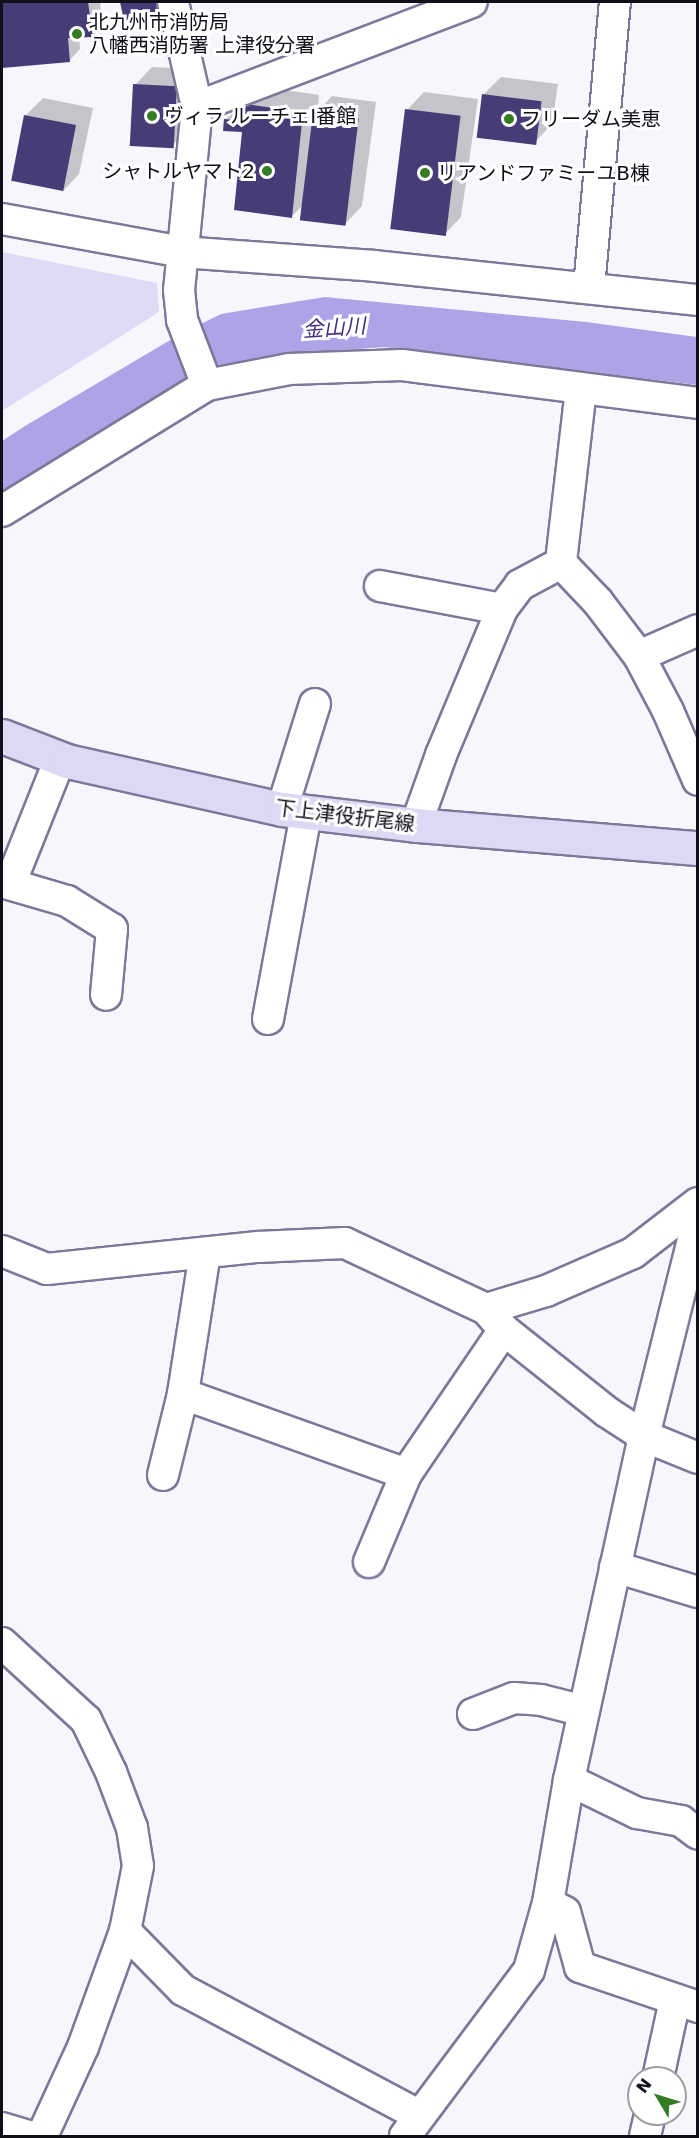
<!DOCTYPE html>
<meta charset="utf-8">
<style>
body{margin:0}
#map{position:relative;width:699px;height:2138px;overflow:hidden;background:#f7f6fd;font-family:"DejaVu Sans","Noto Sans JP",sans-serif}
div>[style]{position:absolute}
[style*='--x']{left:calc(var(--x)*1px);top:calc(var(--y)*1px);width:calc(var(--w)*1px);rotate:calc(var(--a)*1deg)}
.green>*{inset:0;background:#dddbf5}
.water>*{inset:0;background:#ada4e8}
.shadow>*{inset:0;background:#0003}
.building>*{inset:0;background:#473c76;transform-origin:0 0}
.roads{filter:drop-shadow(2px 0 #7c7998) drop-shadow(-2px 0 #7c7998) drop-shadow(0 2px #7c7998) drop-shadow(0 -2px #7c7998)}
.minor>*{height:30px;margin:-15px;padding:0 15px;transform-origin:15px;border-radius:15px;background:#fff}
.major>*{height:33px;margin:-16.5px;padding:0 16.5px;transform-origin:16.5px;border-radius:16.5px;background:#dcd9f4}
.dots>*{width:16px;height:16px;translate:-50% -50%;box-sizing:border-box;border:3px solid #fff;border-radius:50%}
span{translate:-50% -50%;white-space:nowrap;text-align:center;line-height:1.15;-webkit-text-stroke:6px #fff;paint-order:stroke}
.poi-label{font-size:20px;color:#0f0e19}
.left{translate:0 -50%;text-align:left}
.right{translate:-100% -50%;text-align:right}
.street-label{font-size:20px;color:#0f0e19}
.water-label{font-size:21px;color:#422f7d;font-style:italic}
.frame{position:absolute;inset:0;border:3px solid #0f0e19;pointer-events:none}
.north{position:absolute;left:627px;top:2066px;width:60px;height:60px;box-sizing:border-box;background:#fff;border:2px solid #9f9fa3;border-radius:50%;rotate:308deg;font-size:16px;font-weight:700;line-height:24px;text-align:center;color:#0f0e19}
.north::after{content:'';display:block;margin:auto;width:21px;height:27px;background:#357d22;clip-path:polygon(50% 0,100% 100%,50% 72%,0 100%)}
</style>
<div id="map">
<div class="green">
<div style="clip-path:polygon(2px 252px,157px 283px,159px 312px,2px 411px)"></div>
</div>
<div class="water">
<div style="clip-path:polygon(325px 297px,586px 322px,697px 337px,697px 385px,384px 347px,282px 355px,193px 374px,2px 491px,2px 441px,25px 426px,177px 336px,221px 314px)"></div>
</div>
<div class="shadow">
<div style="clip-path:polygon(2px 2px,100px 2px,103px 25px,92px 36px,79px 36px,80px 49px,69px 61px,2px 66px)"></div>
<div style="clip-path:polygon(122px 2px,172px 2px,159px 14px,126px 24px)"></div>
<div style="clip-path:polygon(152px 67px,194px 69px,187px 130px,170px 148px,135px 85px)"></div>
<div style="clip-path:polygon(501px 77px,558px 84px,552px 124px,535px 142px,484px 94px)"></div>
<div style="clip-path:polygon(264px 87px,319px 95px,318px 111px,332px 96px,376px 102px,362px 206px,345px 224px,303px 205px,291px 217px,243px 130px,226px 119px)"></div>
<div style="clip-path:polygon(424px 92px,478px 99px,461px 217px,444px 235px,407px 110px)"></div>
<div style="clip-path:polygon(43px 98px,93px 108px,79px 174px,62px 192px,25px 116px)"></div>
</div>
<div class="building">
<div style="clip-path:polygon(2px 2px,88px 2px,93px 37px,68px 38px,70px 62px,2px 68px)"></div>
<div style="clip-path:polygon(120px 2px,156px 2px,159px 16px,125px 25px)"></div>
<div style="left:133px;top:84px;width:44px;height:62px;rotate:3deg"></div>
<div style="left:482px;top:94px;width:60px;height:44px;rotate:7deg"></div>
<div style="clip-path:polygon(245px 104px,303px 112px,292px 218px,234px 210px,242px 132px,223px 131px,224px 119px,244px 121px)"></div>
<div style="left:405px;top:109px;width:56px;height:121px;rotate:7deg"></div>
<div style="left:313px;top:113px;width:46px;height:108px;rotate:7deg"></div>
<div style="left:24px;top:115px;width:53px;height:67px;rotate:11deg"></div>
</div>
<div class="roads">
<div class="minor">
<div style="--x:173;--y:2;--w:108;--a:77.1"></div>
<div style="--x:197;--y:107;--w:184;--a:95.6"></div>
<div style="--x:179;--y:290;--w:30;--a:84"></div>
<div style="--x:182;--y:320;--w:70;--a:69"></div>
<div style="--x:197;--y:107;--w:294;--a:-20.9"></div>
<div style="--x:2;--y:219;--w:182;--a:10.4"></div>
<div style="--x:181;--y:252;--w:194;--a:4.1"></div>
<div style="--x:374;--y:266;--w:326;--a:6"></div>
<div style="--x:589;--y:287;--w:286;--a:-84.8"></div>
<div style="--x:581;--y:389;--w:175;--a:96.6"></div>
<div style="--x:561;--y:563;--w:54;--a:46.5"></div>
<div style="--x:598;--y:602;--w:68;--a:52.8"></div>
<div style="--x:639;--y:656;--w:62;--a:62.2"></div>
<div style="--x:668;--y:711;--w:75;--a:66.5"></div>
<div style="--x:2;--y:511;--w:241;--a:-31.6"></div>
<div style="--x:207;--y:385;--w:84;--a:-11"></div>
<div style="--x:289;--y:369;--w:113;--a:-2"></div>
<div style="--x:402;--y:365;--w:298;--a:7.3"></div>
<div style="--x:380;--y:586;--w:124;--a:10.7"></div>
<div style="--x:639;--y:656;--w:64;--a:-23.8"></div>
<div style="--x:282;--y:809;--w:110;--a:-72.6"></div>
<div style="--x:416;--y:825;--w:74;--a:-70.3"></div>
<div style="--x:441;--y:755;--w:158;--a:-67.3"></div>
<div style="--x:502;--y:609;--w:30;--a:-53"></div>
<div style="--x:520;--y:585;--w:47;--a:-28.2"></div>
<div style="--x:2;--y:882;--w:68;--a:16.3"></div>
<div style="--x:67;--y:901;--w:53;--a:31.9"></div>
<div style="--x:112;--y:929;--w:66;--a:95.2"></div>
<div style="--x:10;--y:884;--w:135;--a:-68.2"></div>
<div style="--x:268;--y:1019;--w:209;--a:-79.5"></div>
<div style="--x:2;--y:1251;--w:48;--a:21.8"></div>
<div style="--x:47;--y:1269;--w:212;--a:-6"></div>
<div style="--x:258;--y:1247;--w:87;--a:-2.6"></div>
<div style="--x:345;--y:1243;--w:156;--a:25.1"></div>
<div style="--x:486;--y:1309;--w:28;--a:49"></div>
<div style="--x:504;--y:1330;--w:132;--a:38.5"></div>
<div style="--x:607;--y:1412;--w:44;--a:33"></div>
<div style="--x:644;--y:1436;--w:58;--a:22.2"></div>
<div style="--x:205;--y:1253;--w:143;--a:98.9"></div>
<div style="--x:183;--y:1394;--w:237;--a:19.7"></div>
<div style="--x:406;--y:1474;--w:174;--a:-55.8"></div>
<div style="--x:486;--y:1309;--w:63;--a:-16.7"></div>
<div style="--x:546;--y:1291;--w:95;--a:-23.6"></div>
<div style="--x:633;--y:1253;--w:82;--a:-37.6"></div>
<div style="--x:163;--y:1475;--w:83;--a:-76.1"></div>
<div style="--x:369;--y:1562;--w:95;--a:-67.2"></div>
<div style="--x:615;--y:1567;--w:87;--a:16.8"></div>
<div style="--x:2;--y:1643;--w:114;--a:42.5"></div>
<div style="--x:86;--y:1720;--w:58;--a:64.3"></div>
<div style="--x:111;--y:1772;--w:60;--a:69.4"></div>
<div style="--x:132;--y:1828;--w:38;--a:81"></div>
<div style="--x:138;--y:1866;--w:66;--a:101.3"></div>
<div style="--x:125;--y:1931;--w:123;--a:109.9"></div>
<div style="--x:83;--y:2047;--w:98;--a:114.7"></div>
<div style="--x:473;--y:1714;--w:44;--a:-21.3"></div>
<div style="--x:514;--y:1698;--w:27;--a:4"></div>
<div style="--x:541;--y:1700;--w:44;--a:14.3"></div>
<div style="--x:569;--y:1780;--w:76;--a:25.9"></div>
<div style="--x:637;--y:1813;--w:45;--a:10.3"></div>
<div style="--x:681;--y:1821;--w:21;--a:37"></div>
<div style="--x:548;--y:1903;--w:19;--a:28"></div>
<div style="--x:565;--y:1912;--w:57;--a:74.7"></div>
<div style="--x:580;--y:1967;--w:125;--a:18.7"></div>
<div style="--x:125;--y:1931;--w:83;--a:45.5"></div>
<div style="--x:183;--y:1990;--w:268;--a:28"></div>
<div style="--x:658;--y:2078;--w:80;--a:-77.7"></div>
<div style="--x:2;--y:2128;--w:28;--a:17"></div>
<div style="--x:405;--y:2136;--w:207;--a:-53.2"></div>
<div style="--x:529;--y:1970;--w:70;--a:-74.2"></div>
<div style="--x:548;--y:1903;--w:125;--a:-80.3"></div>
<div style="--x:569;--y:1780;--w:352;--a:-77.7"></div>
<div style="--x:644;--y:1436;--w:224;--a:-76"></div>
<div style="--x:645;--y:2136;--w:23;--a:-77"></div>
</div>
<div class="major">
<div style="--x:2;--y:736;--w:70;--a:21"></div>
<div style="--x:67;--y:761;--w:220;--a:12.6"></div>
<div style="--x:282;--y:809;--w:135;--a:6.8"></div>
<div style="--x:416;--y:825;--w:283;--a:4.7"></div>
</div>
</div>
<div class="dots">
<div style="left:77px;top:34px;background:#357d22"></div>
<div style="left:152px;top:116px;background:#357d22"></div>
<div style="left:509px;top:119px;background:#357d22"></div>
<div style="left:267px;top:171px;background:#357d22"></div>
<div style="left:425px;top:173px;background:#357d22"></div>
</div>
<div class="poi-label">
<span class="left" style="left:89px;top:34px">北九州市消防局<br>八幡西消防署 上津役分署</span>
<span class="left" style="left:164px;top:116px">ヴィラ ルーチェⅠ番館</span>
<span class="left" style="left:521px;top:119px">フリーダム美恵</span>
<span class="right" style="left:255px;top:171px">シャトルヤマト2</span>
<span class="left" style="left:437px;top:173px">リアンドファミーユB棟</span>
</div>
<div class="street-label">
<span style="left:345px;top:816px;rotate:7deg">下上津役折尾線</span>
</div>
<div class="water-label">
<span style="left:334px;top:328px;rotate:-4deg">金山川</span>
</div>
<div class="frame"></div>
<div class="north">N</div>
</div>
